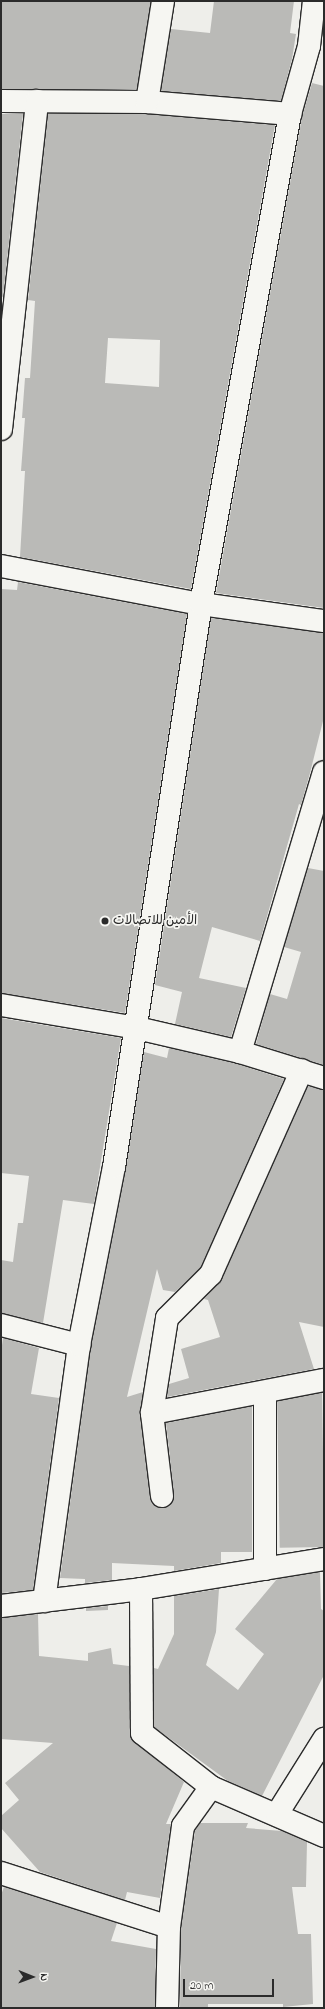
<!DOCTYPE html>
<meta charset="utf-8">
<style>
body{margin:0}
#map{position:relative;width:325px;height:2009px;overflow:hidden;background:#eeeeea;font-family:"Indie Flower","Playpen Sans Arabic",sans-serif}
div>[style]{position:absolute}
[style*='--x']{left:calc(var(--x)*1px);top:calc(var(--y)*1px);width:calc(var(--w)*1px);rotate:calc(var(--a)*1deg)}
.building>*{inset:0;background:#babab7;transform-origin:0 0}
.roads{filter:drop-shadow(1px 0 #2b2b2b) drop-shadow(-1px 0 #2b2b2b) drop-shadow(0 1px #2b2b2b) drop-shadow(0 -1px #2b2b2b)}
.street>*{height:22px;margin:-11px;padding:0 11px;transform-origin:11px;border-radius:11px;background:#f6f6f2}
.dots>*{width:11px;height:11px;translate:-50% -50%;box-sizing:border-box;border:2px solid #f6f6f2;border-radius:50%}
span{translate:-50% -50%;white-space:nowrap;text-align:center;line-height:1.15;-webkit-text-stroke:3.5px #f6f6f2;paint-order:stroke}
.poi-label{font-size:13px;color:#2b2b2b}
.left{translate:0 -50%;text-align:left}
.frame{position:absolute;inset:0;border:2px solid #2b2b2b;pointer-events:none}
.north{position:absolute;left:12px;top:1957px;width:40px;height:40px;-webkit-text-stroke:3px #f6f6f2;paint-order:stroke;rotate:91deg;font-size:11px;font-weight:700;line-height:16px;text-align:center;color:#2b2b2b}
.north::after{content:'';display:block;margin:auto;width:14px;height:18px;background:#2b2b2b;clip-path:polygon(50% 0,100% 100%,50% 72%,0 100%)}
.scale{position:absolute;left:183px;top:1979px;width:91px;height:18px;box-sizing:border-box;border:2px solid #2b2b2b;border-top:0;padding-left:5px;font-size:12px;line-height:14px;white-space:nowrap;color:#2b2b2b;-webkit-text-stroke:3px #f6f6f2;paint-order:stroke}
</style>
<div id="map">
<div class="building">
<div style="left:1px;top:1px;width:149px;height:88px"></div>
<div style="clip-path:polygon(214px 1px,294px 1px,290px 33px,296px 34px,292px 59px,281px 101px,161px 91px,171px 29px,210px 33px)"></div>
<div style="clip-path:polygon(312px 83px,324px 86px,324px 608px,216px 593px,302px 117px)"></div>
<div style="clip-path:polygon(1px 114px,23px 114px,3px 297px,1px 296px)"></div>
<div style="clip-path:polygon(evenodd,48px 114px,146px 114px,275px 125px,191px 589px,20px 557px,25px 471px,21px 471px,25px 418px,22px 418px,25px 378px,30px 378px,35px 301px,28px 300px,48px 114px,108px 338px,160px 340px,159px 387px,105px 383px,108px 338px)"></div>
<div style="clip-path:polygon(18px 582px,187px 614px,125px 1013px,1px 993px,1px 589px,17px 590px)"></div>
<div style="clip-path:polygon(211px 618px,324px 633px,324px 717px,310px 773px,301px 805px,299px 804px,260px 941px,212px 927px,199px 978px,246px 988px,231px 1037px,175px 1024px,182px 992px,155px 985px)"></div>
<div style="clip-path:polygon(308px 868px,324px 871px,324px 1065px,256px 1044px,270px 994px,287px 999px,301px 952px,284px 947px)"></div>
<div style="clip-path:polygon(1px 1018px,121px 1038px,94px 1204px,63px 1200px,43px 1323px,1px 1313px,1px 1260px,13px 1262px,18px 1223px,23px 1223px,29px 1176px,1px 1173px)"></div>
<div style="clip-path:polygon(169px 1048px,237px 1064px,284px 1079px,201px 1267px,175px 1292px,163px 1290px,157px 1269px,127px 1397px,143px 1392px,140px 1414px,150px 1498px,152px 1504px,163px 1508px,170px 1506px,174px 1495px,166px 1423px,252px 1406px,252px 1552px,221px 1552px,221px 1563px,174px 1571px,174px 1566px,112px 1563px,112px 1580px,85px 1583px,85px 1579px,60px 1578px,91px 1347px,126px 1169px,144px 1052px,167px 1058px)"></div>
<div style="clip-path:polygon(308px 1086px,324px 1090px,324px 1327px,299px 1322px,314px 1369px,167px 1397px,169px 1384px,189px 1378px,181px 1349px,220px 1337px,208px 1300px,204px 1299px,222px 1279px)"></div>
<div style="clip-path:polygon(3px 1338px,39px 1348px,31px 1394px,59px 1398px,33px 1590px,1px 1593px,1px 1352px)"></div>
<div style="left:322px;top:1393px;width:154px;height:45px;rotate:89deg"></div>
<div style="clip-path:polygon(320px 1572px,321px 1609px,324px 1611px,324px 1675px,262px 1796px,228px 1781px,154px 1727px,154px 1668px,158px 1669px,174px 1634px,174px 1596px,219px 1589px,216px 1632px,206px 1665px,238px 1690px,264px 1654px,235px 1629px,277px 1579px)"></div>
<div style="clip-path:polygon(108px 1606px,108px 1610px,86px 1611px,86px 1608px)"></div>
<div style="clip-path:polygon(38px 1614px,39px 1656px,88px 1661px,88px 1653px,111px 1648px,113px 1664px,129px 1666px,131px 1738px,184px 1782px,166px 1824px,171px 1824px,160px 1898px,127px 1892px,125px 1900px,40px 1872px,1px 1828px,1px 1816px,19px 1800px,5px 1783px,53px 1743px,1px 1739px,1px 1618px)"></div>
<div style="clip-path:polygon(200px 1823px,248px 1823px,246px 1828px,282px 1831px,307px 1842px,306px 1887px,292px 1887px,298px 1934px,311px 1934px,313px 2004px,283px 2007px,283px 2004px,208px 2004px,208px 2008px,180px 2008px,181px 1928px,195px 1831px)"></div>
<div style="clip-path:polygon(4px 1887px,117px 1923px,111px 1941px,156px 1949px,155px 2008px,1px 2008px,1px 1895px)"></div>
</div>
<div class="roads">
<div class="street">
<div style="--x:1;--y:101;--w:146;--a:0.4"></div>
<div style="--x:147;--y:102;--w:144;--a:4.8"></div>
<div style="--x:147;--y:102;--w:102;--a:-81"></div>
<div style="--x:1;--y:429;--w:330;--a:-83.7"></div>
<div style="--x:1;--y:566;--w:204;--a:10.8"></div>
<div style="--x:201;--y:604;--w:124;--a:7.9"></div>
<div style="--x:1;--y:1005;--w:138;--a:9.6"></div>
<div style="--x:137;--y:1028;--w:106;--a:13.1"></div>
<div style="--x:240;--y:1052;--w:88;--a:17.2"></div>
<div style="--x:240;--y:1052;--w:292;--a:-73.3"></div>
<div style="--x:1;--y:1325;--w:81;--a:14.4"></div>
<div style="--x:265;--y:1393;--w:176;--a:90"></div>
<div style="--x:152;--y:1413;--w:175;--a:-10.9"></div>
<div style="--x:162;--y:1496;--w:84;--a:-96.9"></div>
<div style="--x:152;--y:1413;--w:96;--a:-81"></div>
<div style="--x:167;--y:1318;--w:62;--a:-45"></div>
<div style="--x:211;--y:1274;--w:223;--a:-66"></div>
<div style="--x:141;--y:1589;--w:144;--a:89.6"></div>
<div style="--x:142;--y:1733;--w:88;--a:38"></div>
<div style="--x:211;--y:1787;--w:123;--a:23.4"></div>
<div style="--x:44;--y:1601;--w:258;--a:-82.2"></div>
<div style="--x:79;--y:1345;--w:181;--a:-78.9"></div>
<div style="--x:114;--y:1167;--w:570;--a:-81.22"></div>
<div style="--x:201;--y:604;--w:498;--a:-79.7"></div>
<div style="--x:290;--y:114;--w:71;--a:-74.4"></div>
<div style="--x:309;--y:46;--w:45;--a:-83.7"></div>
<div style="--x:1;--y:1606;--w:141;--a:-6.9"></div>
<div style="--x:141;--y:1589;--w:185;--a:-9.3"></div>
<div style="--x:277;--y:1814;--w:89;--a:-57.9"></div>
<div style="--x:1;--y:1873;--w:176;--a:17.8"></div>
<div style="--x:167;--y:2008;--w:81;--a:-88.6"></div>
<div style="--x:169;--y:1927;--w:102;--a:-82.1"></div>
<div style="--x:183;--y:1826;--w:48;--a:-54.3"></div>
</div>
</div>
<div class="dots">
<div style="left:105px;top:921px;background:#2b2b2b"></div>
</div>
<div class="poi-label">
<span class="left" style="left:113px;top:921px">الأمين للاتصالات</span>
</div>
<div class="frame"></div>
<div class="north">N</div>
<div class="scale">20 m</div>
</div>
